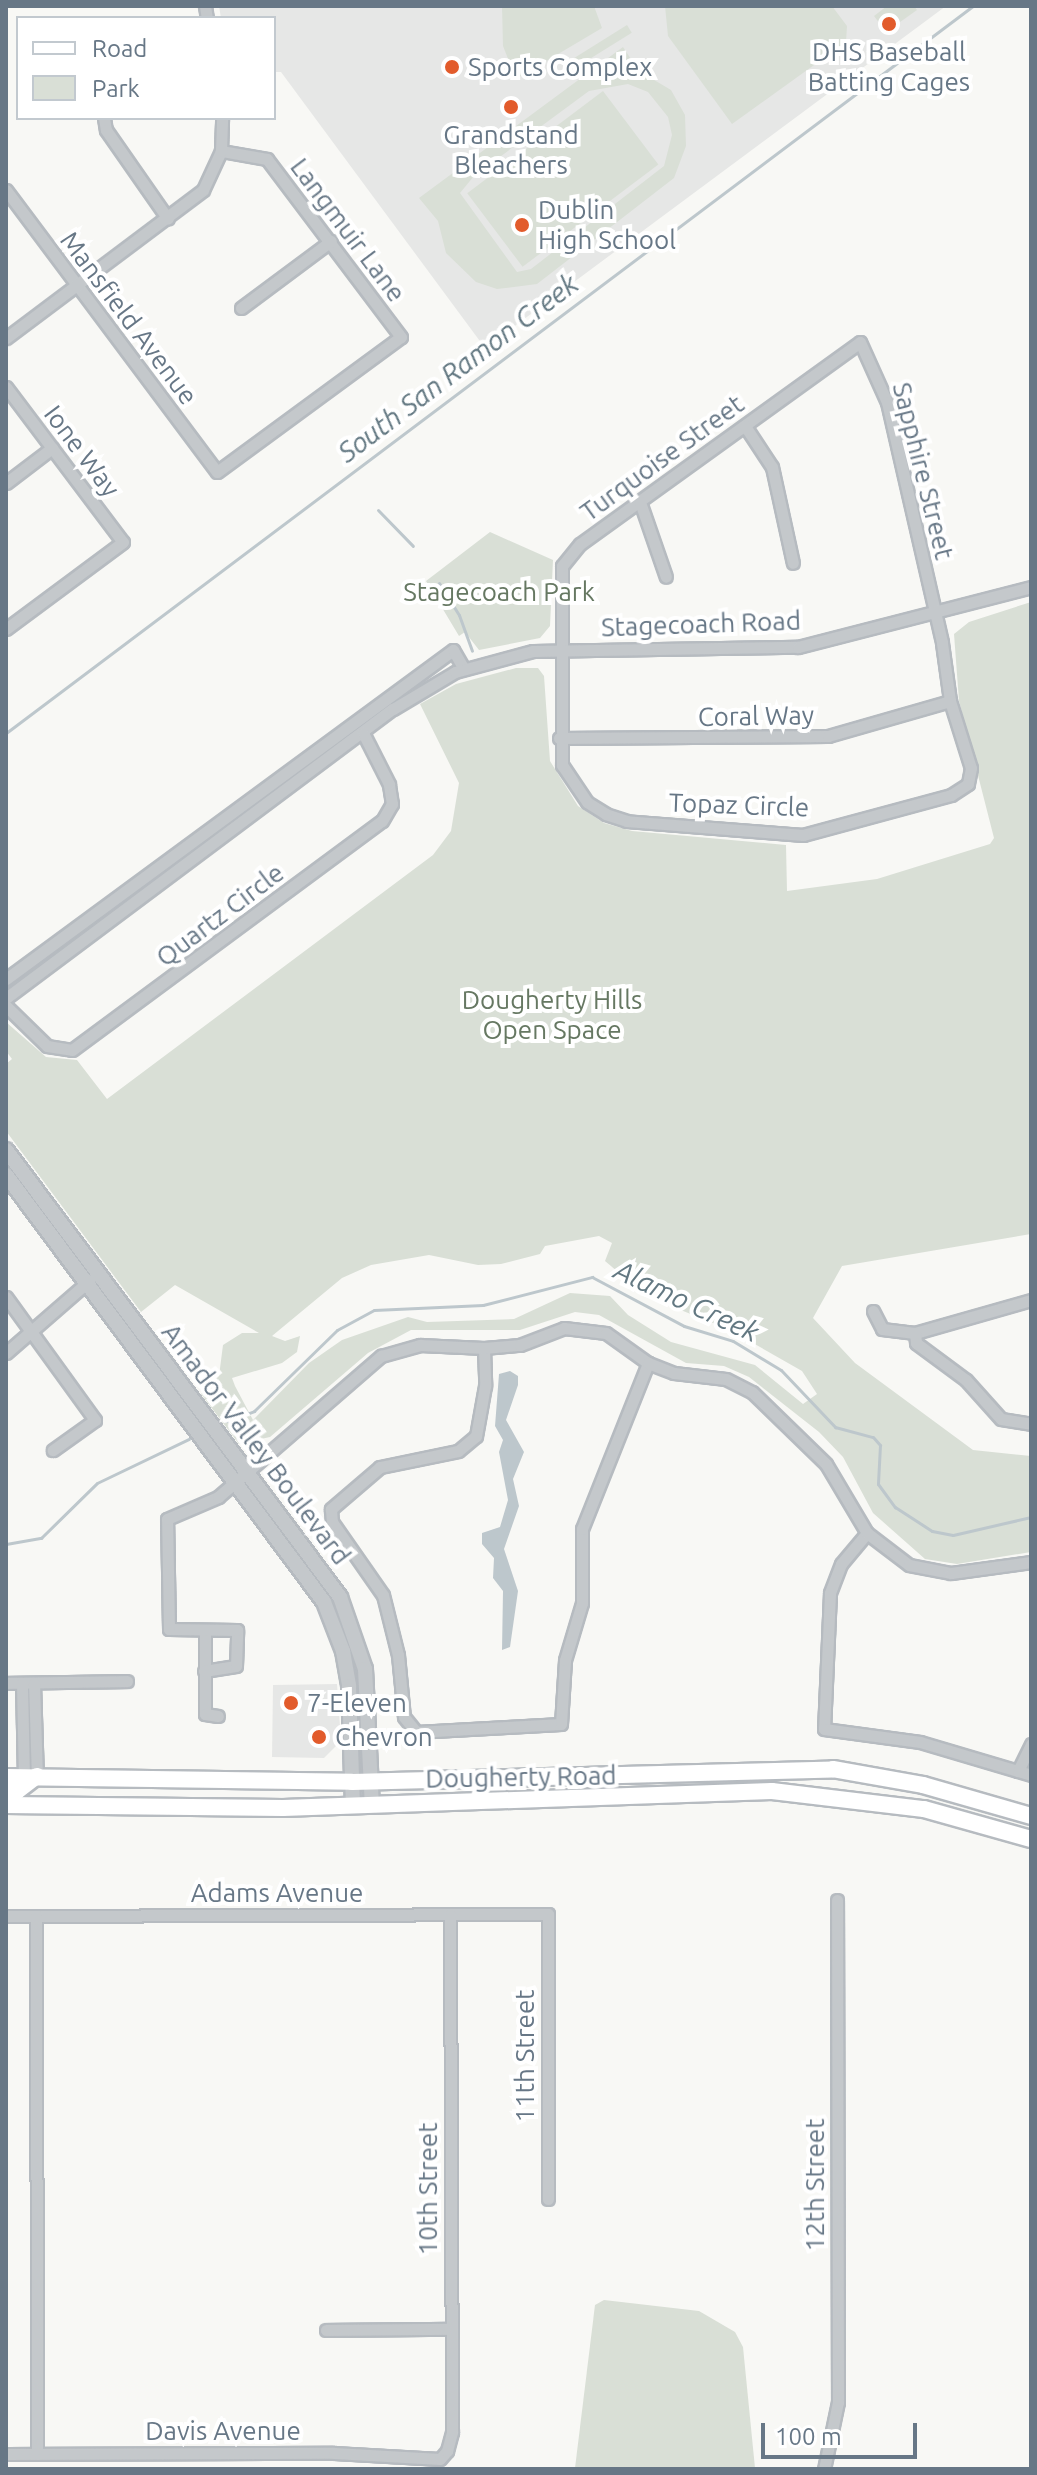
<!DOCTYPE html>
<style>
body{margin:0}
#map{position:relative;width:1037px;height:2475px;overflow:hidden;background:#f8f8f5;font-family:Ubuntu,sans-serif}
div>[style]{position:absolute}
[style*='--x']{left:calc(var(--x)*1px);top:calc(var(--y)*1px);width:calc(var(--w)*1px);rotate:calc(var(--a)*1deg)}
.built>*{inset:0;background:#e6e7e6}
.green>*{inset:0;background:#d9dfd6;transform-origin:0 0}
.water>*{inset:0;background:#bdc7cc}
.stream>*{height:3px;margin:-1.5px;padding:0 1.5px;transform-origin:1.5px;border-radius:1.5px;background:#bdc7cc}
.roads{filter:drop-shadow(2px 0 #b6bbc0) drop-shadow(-2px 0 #b6bbc0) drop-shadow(0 2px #b6bbc0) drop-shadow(0 -2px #b6bbc0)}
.minor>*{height:11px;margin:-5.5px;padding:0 5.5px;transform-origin:5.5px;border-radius:5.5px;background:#c4c8cb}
.tertiary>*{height:14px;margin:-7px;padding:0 7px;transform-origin:7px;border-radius:7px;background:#c4c8cb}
.secondary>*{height:16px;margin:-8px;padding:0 8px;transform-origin:8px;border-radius:8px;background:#fff}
.dots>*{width:22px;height:22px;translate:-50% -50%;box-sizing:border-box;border:4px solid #fff;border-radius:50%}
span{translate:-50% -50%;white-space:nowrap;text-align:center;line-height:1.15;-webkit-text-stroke:8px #fff;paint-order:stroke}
.poi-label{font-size:26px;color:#677786}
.left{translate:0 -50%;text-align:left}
.street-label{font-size:26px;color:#677786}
.park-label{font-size:26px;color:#667862}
.water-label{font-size:28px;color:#637882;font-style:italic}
.frame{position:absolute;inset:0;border:8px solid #677786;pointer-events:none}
.legend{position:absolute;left:16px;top:16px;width:260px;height:104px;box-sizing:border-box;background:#fff;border:2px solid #c2c9cf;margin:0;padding:10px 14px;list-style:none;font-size:24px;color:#677786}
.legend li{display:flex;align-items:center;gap:16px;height:40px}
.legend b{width:40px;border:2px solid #c2c9cf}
.scale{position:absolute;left:761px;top:2423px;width:156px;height:36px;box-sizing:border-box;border:4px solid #677786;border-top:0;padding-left:10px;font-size:24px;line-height:28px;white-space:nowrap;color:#677786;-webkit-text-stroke:6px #fff;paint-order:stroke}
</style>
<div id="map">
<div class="built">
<div style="clip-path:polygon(219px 6px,946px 6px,485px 348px,281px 72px,274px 72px,274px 18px,221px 18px)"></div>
<div style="clip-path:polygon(337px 1684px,341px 1741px,324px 1758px,272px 1757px,273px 1685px)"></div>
</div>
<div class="green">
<div style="clip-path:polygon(502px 6px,594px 6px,602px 28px,516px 79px,503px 46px)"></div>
<div style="clip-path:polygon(665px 6px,832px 6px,847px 26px,846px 42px,732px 124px,668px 36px)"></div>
<div style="clip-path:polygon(887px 6px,914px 6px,917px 10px,886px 32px,874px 16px)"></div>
<div style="left:627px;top:25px;width:9px;height:65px;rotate:58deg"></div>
<div style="clip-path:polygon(evenodd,623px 47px,639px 71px,671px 90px,685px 115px,686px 146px,674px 178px,537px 284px,497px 289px,476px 282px,446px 253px,438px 221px,419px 198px,623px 47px,628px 84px,648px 92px,668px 117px,672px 135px,664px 166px,531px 269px,517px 272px,460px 193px,474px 176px,589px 91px,628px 84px)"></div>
<div style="left:603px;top:91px;width:92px;height:170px;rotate:53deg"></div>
<div style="clip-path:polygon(490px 532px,553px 560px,550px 626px,540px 638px,479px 650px,465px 632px,459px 636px,426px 581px)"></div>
<div style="clip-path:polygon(evenodd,1031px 602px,1031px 1234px,842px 1266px,813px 1318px,855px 1363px,973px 1450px,1031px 1456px,1031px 1552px,957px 1564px,925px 1559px,873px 1513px,843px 1457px,819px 1432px,749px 1377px,724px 1366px,686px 1363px,599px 1315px,575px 1312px,520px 1330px,411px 1330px,368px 1353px,270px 1437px,239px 1444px,201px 1394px,219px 1376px,223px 1345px,242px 1333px,259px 1333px,175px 1285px,141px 1312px,6px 1131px,6px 1064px,12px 1059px,6px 1051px,6px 1022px,46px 1057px,77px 1060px,107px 1099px,433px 855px,451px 831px,459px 783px,420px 704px,456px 684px,516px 668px,538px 668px,544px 676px,550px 761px,578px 806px,604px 823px,632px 831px,786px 845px,787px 891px,877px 879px,990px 844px,994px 838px,959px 701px,954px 634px,969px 622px,1031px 602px,599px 1236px,612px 1243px,605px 1261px,618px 1272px,661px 1302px,730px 1330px,802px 1371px,817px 1394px,803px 1404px,755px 1365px,671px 1342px,628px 1315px,610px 1296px,570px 1293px,514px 1319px,427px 1322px,408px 1317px,342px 1340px,309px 1363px,253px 1420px,235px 1386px,232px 1378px,282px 1363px,297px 1352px,300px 1336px,285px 1341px,272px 1336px,342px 1278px,371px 1265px,429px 1255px,478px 1265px,501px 1264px,540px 1254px,545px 1246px,599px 1236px)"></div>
<div style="clip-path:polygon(604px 2300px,699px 2311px,735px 2332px,743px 2347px,755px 2468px,575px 2468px,595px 2305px)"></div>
</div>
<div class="water">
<div style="clip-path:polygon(510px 1371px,518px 1376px,518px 1385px,506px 1420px,524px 1452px,513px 1479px,519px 1506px,504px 1549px,518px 1591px,510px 1647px,502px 1650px,503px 1591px,493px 1578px,494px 1558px,482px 1544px,482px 1533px,500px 1527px,508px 1500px,499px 1452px,503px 1440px,495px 1426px,499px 1374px)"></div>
</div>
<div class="stream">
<div style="--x:378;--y:510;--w:50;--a:45.8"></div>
<div style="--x:439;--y:583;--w:38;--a:58"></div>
<div style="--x:459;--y:615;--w:38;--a:70"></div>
<div style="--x:6;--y:733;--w:1210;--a:-36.94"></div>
<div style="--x:227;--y:1421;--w:29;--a:-20"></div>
<div style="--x:254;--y:1411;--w:116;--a:-44.3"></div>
<div style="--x:337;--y:1330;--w:42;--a:-28.4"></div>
<div style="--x:374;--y:1310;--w:109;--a:-2.6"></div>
<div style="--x:483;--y:1305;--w:113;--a:-14.4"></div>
<div style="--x:592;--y:1277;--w:104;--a:28"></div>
<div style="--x:684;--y:1326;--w:51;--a:17"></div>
<div style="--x:733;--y:1341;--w:56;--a:31.1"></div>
<div style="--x:781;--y:1370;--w:79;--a:46.5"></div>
<div style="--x:835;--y:1427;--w:39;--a:15"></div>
<div style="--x:873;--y:1437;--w:11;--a:49"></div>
<div style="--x:880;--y:1445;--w:39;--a:93"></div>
<div style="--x:878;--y:1484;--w:29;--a:54"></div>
<div style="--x:895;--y:1507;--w:44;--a:33"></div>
<div style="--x:932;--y:1531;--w:21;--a:11"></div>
<div style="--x:953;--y:1535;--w:80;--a:-13"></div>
<div style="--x:6;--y:1544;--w:36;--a:-10"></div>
<div style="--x:41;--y:1538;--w:78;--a:-44.5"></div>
<div style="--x:97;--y:1483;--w:102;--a:-25.6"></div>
</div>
<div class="roads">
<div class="minor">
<div style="--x:205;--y:6;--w:12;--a:81"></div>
<div style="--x:104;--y:118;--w:12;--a:81"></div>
<div style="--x:106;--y:130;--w:108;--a:55.1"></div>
<div style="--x:6;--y:190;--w:352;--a:53.2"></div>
<div style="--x:217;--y:472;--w:228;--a:-36.3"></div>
<div style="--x:401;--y:337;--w:223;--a:-127"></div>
<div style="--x:267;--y:159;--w:47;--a:-170.1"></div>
<div style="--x:241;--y:308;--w:112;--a:-36.7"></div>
<div style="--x:6;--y:338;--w:246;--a:-36.9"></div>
<div style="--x:203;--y:190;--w:43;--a:-65.2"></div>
<div style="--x:221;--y:151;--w:33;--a:-88"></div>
<div style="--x:860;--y:342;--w:66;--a:65.8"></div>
<div style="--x:887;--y:402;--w:247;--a:77.1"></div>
<div style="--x:942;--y:643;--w:59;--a:82.1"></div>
<div style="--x:950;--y:701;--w:70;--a:72.6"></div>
<div style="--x:971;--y:768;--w:16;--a:101"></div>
<div style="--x:968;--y:784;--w:20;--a:147"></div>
<div style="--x:951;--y:795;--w:153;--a:164.9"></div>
<div style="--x:803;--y:835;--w:177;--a:-175.5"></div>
<div style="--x:627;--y:821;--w:22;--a:-162"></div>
<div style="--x:606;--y:814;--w:22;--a:-148"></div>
<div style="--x:587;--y:802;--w:45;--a:-124"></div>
<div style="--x:562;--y:765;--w:199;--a:-90"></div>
<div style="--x:562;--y:566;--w:28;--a:-51"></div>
<div style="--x:580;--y:544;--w:345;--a:-35.8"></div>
<div style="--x:6;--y:387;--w:194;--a:53"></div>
<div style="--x:123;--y:542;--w:146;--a:143.4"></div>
<div style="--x:745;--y:426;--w:49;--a:56.6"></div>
<div style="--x:772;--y:467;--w:98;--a:77.7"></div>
<div style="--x:6;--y:483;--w:58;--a:-37.3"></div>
<div style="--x:640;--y:502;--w:79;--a:70.9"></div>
<div style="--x:559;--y:738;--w:269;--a:-0.4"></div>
<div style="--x:828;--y:736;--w:127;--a:-16"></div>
<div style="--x:6;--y:979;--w:555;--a:-36.35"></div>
<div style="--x:453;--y:650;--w:22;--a:60"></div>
<div style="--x:6;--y:998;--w:483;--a:-36.8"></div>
<div style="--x:393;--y:709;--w:72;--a:-30.8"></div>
<div style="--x:455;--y:672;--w:81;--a:-15.1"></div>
<div style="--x:533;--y:651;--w:265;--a:-0.9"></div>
<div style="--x:798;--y:647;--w:241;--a:-14.4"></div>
<div style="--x:6;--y:1006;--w:57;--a:44.3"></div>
<div style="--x:47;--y:1046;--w:25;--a:9"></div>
<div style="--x:72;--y:1050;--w:385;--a:-36.5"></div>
<div style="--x:382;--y:821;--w:20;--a:-60"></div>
<div style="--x:392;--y:804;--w:20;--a:-99"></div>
<div style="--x:389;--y:784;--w:57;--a:-117"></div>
<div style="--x:6;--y:1297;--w:152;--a:54.1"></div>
<div style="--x:95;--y:1420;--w:52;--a:144.5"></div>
<div style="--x:1031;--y:1300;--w:121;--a:164.1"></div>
<div style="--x:915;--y:1333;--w:10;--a:84"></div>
<div style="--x:916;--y:1343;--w:62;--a:36.5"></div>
<div style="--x:966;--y:1380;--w:52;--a:48.1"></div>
<div style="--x:1001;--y:1419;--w:30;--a:9"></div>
<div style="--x:873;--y:1311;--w:20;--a:63"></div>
<div style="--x:882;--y:1329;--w:33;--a:7"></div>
<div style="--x:484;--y:1348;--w:38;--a:88"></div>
<div style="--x:485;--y:1386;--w:51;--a:100.2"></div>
<div style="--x:476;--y:1436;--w:23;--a:140"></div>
<div style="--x:458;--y:1451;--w:80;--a:168.4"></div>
<div style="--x:380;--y:1467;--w:65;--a:139.4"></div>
<div style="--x:331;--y:1509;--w:13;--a:86"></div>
<div style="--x:332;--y:1522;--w:89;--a:55.1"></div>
<div style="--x:383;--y:1595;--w:62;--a:76"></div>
<div style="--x:398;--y:1655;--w:62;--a:84.5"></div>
<div style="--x:404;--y:1717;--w:19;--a:51"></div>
<div style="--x:416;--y:1732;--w:145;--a:-3.2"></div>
<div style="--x:561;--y:1724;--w:64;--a:-86.4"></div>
<div style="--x:565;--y:1660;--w:59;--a:-73.4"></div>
<div style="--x:582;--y:1603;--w:74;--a:-90"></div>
<div style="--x:582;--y:1529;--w:179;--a:-68.3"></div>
<div style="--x:6;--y:1353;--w:111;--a:-41"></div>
<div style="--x:867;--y:1533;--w:40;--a:130"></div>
<div style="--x:841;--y:1564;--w:31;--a:111"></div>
<div style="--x:830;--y:1593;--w:136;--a:92.5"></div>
<div style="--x:824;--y:1729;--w:97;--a:7.7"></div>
<div style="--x:920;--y:1742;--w:102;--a:16.5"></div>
<div style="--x:1018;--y:1771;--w:30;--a:-64"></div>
<div style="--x:205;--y:1631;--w:83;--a:90"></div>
<div style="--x:205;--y:1714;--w:13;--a:9"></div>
<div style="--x:204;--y:1671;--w:32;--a:-9"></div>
<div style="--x:236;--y:1666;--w:36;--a:-88"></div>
<div style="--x:237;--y:1630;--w:68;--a:-179.2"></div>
<div style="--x:169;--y:1629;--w:110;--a:-91"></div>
<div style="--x:167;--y:1519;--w:56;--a:-23.3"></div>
<div style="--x:218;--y:1497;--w:216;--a:-40.9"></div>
<div style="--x:381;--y:1356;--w:41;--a:-15.8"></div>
<div style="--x:420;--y:1345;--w:64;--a:2.7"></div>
<div style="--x:484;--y:1348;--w:36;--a:-5"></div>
<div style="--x:520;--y:1345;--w:47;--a:-21.1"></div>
<div style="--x:564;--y:1328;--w:42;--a:6.8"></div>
<div style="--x:606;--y:1333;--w:52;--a:35.5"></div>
<div style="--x:648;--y:1363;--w:28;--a:21"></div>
<div style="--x:674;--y:1373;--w:52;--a:6.6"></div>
<div style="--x:726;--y:1379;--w:29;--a:27"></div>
<div style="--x:752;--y:1392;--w:103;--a:44.2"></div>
<div style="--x:826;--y:1464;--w:80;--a:59.3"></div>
<div style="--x:867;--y:1533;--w:53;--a:37.3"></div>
<div style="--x:909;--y:1565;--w:43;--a:10.8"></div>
<div style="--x:951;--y:1573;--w:81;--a:-7.8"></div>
<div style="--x:6;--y:1683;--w:121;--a:-0.9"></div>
<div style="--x:22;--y:1683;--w:93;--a:88.8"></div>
<div style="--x:34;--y:1683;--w:93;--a:88.2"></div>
<div style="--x:1018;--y:1771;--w:14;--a:17"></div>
<div style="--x:6;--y:1916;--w:542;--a:-0.21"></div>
<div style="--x:548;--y:1914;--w:285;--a:90"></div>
<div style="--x:36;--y:1916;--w:538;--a:89.89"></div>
<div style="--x:326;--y:2330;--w:124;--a:-0.5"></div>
<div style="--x:6;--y:2454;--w:328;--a:-0.2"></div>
<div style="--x:334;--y:2453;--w:106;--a:3.2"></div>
<div style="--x:440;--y:2459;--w:11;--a:-49"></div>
<div style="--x:447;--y:2451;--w:20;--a:-75"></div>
<div style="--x:452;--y:2432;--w:517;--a:-90.22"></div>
<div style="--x:824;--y:2469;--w:68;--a:-78.2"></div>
<div style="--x:838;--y:2402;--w:502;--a:-90.11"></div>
</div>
<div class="tertiary">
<div style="--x:6;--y:1150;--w:558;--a:53.23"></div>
<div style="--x:340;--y:1597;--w:76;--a:70.9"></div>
<div style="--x:365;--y:1669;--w:136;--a:87.1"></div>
<div style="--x:6;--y:1175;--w:532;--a:53.32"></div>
<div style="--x:324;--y:1602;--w:53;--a:68.8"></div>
<div style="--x:343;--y:1651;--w:36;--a:80"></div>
<div style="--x:349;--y:1686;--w:119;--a:88.1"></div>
</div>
<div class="secondary">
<div style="--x:6;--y:1777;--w:346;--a:0.8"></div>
<div style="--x:352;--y:1782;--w:481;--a:-1.5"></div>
<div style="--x:833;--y:1769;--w:91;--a:10.1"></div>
<div style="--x:923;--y:1785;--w:112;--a:16"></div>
<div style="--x:6;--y:1791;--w:11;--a:0"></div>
<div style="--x:17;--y:1791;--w:25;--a:-37"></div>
<div style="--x:6;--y:1805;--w:277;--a:0.6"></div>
<div style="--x:283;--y:1808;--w:489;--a:-2"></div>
<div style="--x:772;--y:1791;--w:153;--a:6.8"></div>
<div style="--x:924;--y:1809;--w:111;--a:15.7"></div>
</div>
</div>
<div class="dots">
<div style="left:889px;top:24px;background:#e25b2b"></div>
<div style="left:452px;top:67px;background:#e25b2b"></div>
<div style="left:511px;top:107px;background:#e25b2b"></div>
<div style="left:522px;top:225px;background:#e25b2b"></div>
<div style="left:291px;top:1703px;background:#e25b2b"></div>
<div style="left:319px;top:1737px;background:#e25b2b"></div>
</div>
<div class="poi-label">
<span style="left:889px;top:67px">DHS Baseball<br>Batting Cages</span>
<span class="left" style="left:468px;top:67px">Sports Complex</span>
<span style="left:511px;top:150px">Grandstand<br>Bleachers</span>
<span class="left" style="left:538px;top:225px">Dublin<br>High School</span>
<span class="left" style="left:307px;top:1703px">7-Eleven</span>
<span class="left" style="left:335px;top:1737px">Chevron</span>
</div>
<div class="street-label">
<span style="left:348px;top:230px;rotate:53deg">Langmuir Lane</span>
<span style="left:129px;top:318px;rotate:53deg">Mansfield Avenue</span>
<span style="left:82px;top:451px;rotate:53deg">Ione Way</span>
<span style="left:662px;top:458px;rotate:-36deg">Turquoise Street</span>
<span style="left:923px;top:471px;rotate:76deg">Sapphire Street</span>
<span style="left:701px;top:624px;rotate:-2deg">Stagecoach Road</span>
<span style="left:756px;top:716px;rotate:-1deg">Coral Way</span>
<span style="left:739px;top:805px;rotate:2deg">Topaz Circle</span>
<span style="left:220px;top:915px;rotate:-37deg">Quartz Circle</span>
<span style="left:256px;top:1444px;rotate:53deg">Amador Valley Boulevard</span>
<span style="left:521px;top:1777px;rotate:-1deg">Dougherty Road</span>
<span style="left:277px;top:1893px">Adams Avenue</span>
<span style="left:525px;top:2056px;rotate:-90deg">11th Street</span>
<span style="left:815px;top:2185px;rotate:-90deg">12th Street</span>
<span style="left:428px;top:2189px;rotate:-90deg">10th Street</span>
<span style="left:223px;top:2431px">Davis Avenue</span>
</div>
<div class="park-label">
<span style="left:499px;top:592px">Stagecoach Park</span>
<span style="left:552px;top:1015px">Dougherty Hills<br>Open Space</span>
</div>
<div class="water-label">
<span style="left:458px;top:368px;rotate:-37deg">South San Ramon Creek</span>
<span style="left:687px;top:1301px;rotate:25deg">Alamo Creek</span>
</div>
<div class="frame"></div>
<ul class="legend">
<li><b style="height:10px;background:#fff"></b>Road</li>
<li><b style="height:22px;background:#d9dfd6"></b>Park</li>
</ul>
<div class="scale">100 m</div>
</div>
